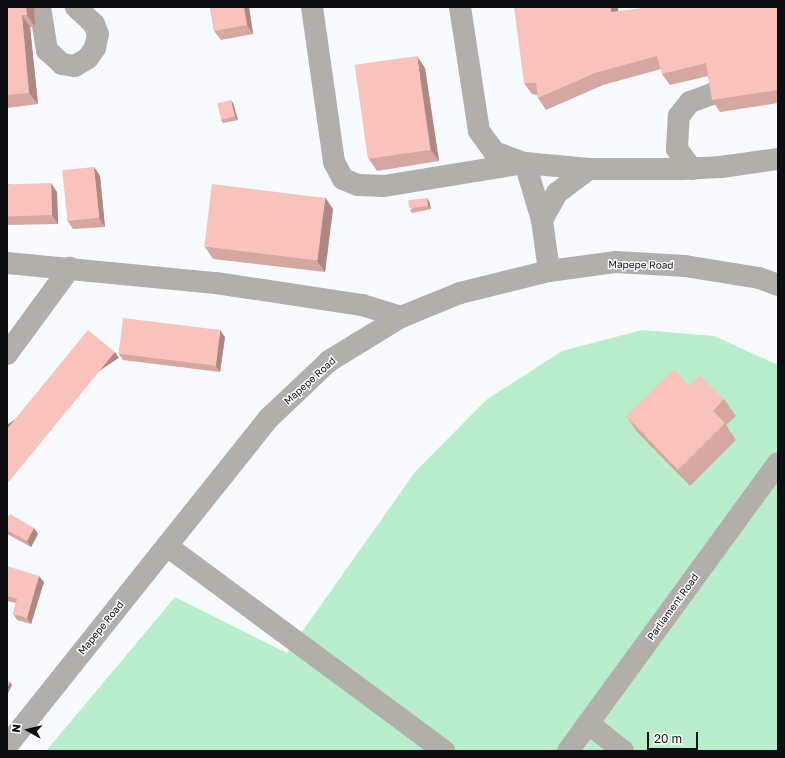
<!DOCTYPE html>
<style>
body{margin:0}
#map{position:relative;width:785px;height:758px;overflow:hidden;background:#f7fbff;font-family:"Golos Text",sans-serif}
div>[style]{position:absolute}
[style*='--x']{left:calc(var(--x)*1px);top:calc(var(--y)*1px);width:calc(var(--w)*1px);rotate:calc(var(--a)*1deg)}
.green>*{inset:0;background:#b9eecc}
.minor>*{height:22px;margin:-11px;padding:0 11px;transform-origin:11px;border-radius:11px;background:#b2afaa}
.wall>*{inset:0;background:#d6a7a0}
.shaded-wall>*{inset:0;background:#ae8882;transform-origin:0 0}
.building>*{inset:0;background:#f9c2ba;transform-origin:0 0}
span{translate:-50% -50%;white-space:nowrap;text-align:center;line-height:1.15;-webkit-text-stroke:3px #fff;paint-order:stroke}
.street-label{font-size:10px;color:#0b0f12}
.frame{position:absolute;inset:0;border:8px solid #0b0f12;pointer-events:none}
.north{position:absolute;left:8px;top:710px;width:40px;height:40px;-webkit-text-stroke:3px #fff;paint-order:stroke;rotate:278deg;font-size:11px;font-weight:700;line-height:16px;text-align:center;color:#0b0f12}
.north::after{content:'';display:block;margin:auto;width:14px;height:18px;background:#0b0f12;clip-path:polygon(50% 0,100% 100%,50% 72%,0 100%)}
.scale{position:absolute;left:647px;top:732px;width:51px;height:18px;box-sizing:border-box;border:2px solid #0b0f12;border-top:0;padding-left:5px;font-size:12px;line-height:14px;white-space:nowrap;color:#0b0f12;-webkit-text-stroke:3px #fff;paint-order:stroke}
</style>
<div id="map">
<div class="green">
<div style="clip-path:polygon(642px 330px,714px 336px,778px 365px,778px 751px,46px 751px,175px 597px,287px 653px,415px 472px,486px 400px,562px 351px)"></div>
</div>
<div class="minor">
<div style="--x:40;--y:7;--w:44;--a:80.8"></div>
<div style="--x:47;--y:50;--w:21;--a:43"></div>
<div style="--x:62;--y:64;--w:13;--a:9"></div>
<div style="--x:75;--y:66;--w:15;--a:-32"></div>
<div style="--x:88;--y:58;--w:12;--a:-55"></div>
<div style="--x:95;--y:48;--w:14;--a:-78"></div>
<div style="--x:98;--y:34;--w:11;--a:-112"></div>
<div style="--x:94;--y:24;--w:25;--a:-137"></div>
<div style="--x:312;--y:7;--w:157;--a:81.9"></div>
<div style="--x:334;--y:162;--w:19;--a:62"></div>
<div style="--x:343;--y:179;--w:16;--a:22"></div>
<div style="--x:358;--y:185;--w:26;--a:2"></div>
<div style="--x:384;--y:186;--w:143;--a:-9.3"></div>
<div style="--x:525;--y:163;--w:64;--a:5.4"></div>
<div style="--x:589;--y:169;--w:93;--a:0"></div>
<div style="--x:682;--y:169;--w:39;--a:-3"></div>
<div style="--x:721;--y:167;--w:58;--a:-8"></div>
<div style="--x:460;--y:7;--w:125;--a:81.3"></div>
<div style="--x:479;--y:131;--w:26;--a:54"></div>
<div style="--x:494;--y:152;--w:33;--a:20"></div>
<div style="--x:525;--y:163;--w:59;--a:73.4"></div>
<div style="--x:542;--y:220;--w:51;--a:82.2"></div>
<div style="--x:692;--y:169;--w:25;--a:-127"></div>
<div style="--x:677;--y:149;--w:33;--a:-87"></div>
<div style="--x:679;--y:116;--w:18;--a:-52"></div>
<div style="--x:690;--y:102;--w:23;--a:-20"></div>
<div style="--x:712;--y:94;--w:67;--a:-8.6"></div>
<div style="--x:542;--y:220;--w:31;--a:-61"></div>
<div style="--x:557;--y:193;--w:40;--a:-37"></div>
<div style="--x:7;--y:263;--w:210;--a:5.5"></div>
<div style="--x:216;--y:283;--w:148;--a:8.6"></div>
<div style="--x:362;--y:305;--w:41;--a:17.1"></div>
<div style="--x:7;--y:354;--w:107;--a:-53.8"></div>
<div style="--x:167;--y:546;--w:345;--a:36.5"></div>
<div style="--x:588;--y:723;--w:45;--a:38.7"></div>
<div style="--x:7;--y:746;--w:420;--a:-51.4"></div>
<div style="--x:269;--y:418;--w:83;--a:-43.5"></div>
<div style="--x:329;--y:361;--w:84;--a:-31.4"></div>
<div style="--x:401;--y:317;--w:64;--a:-22.1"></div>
<div style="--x:460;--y:293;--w:92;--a:-13.9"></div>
<div style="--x:549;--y:271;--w:68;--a:-7.7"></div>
<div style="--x:616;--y:262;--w:69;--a:3.3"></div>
<div style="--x:685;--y:266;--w:75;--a:9.2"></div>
<div style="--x:759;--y:278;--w:20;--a:20"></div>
<div style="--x:568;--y:751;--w:356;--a:-53.9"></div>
</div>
<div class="wall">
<div style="clip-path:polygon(7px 7px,34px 7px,35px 27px,30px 27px,38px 104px,7px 108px)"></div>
<div style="clip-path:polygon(210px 7px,249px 7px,253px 34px,221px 40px,214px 31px)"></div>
<div style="clip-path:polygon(618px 7px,618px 11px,778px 7px,778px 103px,720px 112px,712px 100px,708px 76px,670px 85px,662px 74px,661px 69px,603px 85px,546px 110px,538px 98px,537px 95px,532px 94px,524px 83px)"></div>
<div style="clip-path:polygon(425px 68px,439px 161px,377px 171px,369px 159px)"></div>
<div style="clip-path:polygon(233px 103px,238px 120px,223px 123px,221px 120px)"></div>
<div style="clip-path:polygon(94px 167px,100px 176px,105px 227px,73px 229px,67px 220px)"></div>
<div style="clip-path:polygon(7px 184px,57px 192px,58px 224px,8px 225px,7px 225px)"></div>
<div style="clip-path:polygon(427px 198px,429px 201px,431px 209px,412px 213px,410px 210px)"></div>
<div style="clip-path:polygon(333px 209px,325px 272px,213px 259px,205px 247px)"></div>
<div style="clip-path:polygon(225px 337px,220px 372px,123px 360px,119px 354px)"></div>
<div style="clip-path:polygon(724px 399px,736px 416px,726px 425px,736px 440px,690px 486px,638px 433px,626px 416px)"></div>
<div style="clip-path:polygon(7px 518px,34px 528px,38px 534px,31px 547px,7px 534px)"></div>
<div style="clip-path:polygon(7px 566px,44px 582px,31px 624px,17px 620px,13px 614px,16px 603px,7px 601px)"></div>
</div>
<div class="shaded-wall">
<div style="clip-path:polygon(26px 7px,34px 7px,35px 27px,27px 15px)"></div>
<div style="clip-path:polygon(244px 7px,249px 7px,253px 34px,247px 25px)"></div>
<div style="clip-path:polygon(611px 7px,618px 7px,619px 24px,611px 12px)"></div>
<div style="clip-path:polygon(22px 15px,30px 27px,38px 104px,29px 93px)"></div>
<div style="clip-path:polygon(417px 56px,425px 68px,439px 161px,431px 150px)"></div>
<div style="clip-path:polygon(231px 100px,233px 103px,238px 120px,235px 117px)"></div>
<div style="clip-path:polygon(94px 167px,100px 176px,105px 227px,99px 218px)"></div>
<div style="clip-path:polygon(51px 183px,57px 192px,58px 224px,52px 215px)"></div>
<div style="clip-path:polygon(325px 197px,333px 209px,325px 272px,317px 261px)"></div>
<div style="clip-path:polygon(427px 198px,429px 201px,431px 209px,428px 206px)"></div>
<div style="clip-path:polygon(220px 330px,225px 337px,220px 372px,216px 366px)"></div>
<div style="left:115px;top:352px;width:7px;height:171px;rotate:56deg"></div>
<div style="clip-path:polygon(34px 528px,38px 534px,31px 547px,27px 541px)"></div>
<div style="clip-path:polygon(39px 576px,44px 582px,31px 624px,27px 618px)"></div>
<div style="clip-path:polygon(10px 682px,12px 685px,7px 695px,7px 688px)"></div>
</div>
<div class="building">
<div style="clip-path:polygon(7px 7px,26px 7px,27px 15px,22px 15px,29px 93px,7px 95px)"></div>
<div style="clip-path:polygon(210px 7px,244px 7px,247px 25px,214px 31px)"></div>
<div style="clip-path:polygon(514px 7px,611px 7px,611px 12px,643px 8px,643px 7px,778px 7px,778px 90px,712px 100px,706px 63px,662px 74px,657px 56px,595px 73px,538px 98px,536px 83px,524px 83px)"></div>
<div style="left:417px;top:56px;width:95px;height:63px;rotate:82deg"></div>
<div style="left:231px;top:100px;width:17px;height:14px;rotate:77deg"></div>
<div style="left:94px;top:167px;width:51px;height:32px;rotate:84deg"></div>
<div style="left:51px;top:183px;width:32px;height:44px;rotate:88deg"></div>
<div style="left:212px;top:184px;width:114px;height:63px;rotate:7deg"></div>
<div style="left:427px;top:198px;width:8px;height:19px;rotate:83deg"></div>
<div style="left:123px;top:318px;width:98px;height:36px;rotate:7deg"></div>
<div style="clip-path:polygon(88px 330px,115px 352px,7px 484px,7px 429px)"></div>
<div style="clip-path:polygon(674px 369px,689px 386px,700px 375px,724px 399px,713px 411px,725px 423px,678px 470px,626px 416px)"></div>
<div style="clip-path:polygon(10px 514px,34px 528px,27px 541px,7px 530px,7px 518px)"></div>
<div style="clip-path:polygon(7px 566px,39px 576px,27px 618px,13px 614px,17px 599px,7px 596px)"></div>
<div style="clip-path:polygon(7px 680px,10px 682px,7px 688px)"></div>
</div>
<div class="street-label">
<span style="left:641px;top:265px;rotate:1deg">Mapepe Road</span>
<span style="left:310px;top:381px;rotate:-42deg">Mapepe Road</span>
<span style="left:673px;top:607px;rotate:-54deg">Parliament Road</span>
<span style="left:101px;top:628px;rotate:-51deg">Mapepe Road</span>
</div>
<div class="frame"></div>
<div class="north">N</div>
<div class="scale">20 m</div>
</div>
